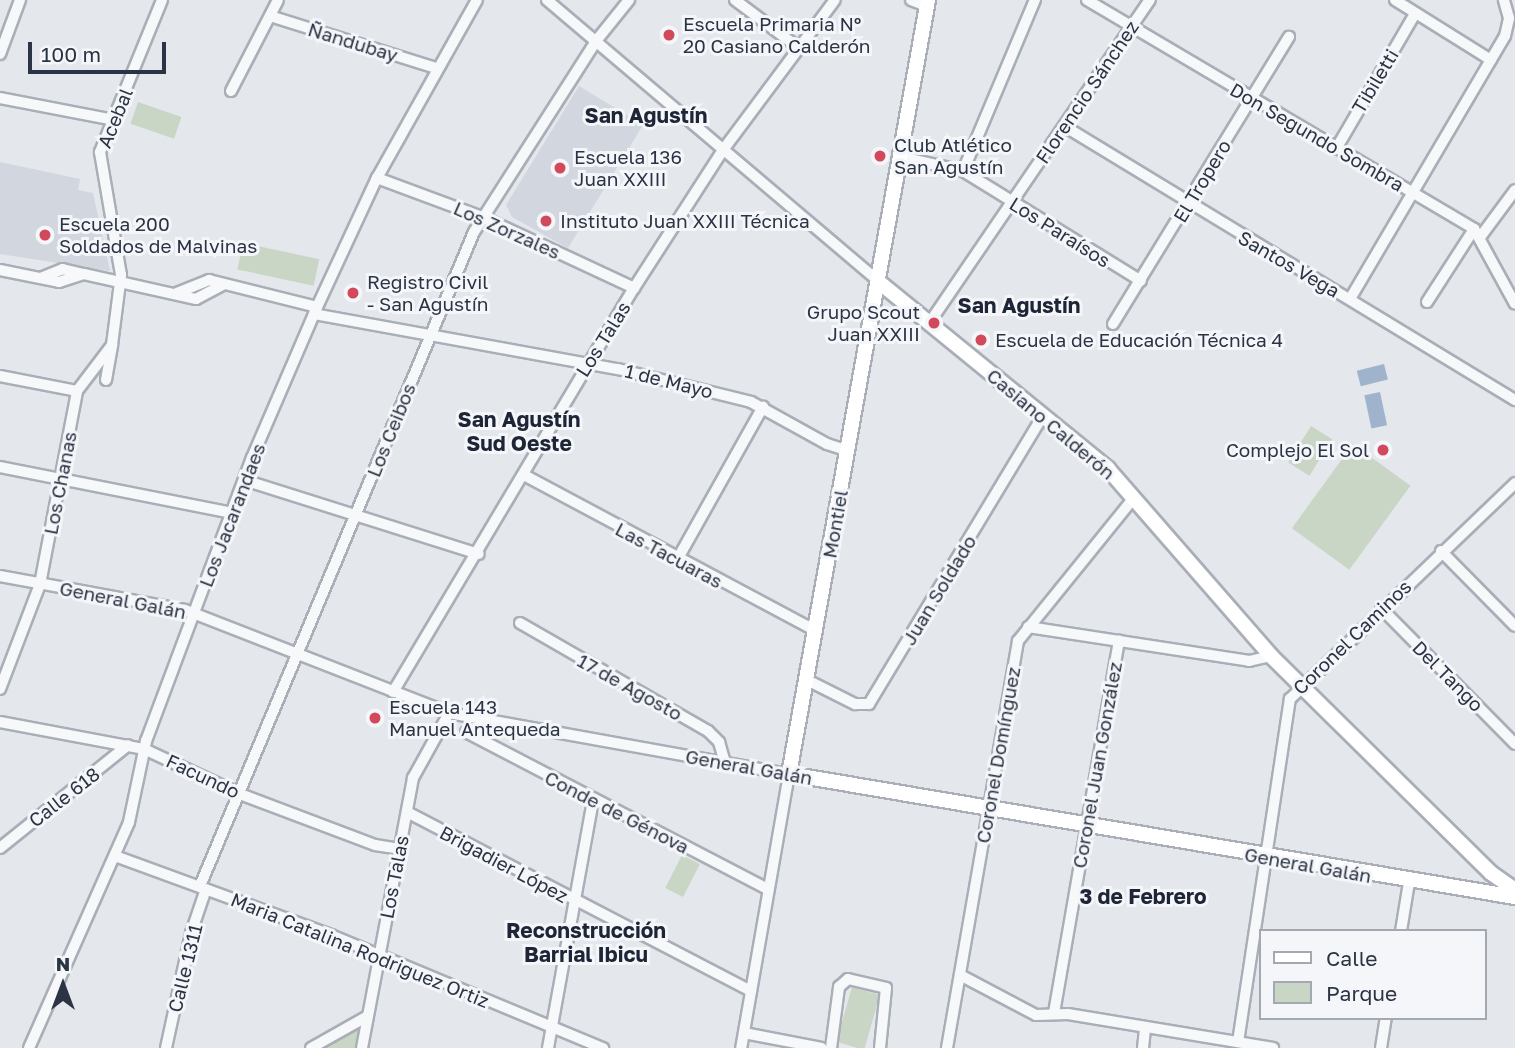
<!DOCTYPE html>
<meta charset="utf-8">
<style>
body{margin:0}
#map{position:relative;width:1515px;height:1048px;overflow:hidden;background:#e4e7ec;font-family:"Golos Text",sans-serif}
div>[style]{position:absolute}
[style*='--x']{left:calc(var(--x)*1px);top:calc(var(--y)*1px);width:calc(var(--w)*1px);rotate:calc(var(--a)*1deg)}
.built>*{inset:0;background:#d2d6de}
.green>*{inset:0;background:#c9d6c5;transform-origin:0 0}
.water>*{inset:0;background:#9fb4cc;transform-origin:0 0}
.roads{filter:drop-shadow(2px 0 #a9aeb7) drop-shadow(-2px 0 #a9aeb7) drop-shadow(0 2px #a9aeb7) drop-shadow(0 -2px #a9aeb7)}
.street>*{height:10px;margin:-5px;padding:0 5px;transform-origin:5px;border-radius:5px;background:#f7f8fa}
.secondary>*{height:14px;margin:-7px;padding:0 7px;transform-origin:7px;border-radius:7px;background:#fff}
.dots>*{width:19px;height:19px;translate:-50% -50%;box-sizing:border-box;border:4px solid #f4f6f9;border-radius:50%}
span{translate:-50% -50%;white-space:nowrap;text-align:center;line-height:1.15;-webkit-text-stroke:6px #f4f6f9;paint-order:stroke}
.poi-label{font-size:19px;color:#2b3445}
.left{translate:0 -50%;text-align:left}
.right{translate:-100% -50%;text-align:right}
.street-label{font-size:19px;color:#2b3445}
.neighbourhood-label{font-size:21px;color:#1d2536;font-weight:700}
.legend{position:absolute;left:1259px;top:929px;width:228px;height:91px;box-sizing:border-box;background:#f4f6f9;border:2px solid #a4a8b1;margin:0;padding:9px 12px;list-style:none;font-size:21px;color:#2b3445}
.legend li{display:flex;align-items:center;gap:14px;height:35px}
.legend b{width:35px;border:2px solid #a4a8b1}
.north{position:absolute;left:28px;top:950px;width:70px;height:70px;-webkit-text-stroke:5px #f4f6f9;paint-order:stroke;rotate:0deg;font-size:19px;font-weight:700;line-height:28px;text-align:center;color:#2b3445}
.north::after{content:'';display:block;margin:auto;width:24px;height:32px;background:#2b3445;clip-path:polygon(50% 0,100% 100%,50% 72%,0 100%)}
.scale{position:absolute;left:28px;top:42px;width:138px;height:32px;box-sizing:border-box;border:4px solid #2b3445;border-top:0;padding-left:9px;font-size:21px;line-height:24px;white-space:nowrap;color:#2b3445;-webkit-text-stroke:5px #f4f6f9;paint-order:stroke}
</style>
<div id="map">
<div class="built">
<div style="clip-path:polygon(579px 86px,643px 125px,568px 248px,512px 217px,506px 205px)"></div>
<div style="clip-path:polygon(0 162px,80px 179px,78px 190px,93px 193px,110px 271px,0 254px)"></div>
</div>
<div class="green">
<div style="left:138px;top:102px;width:46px;height:23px;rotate:19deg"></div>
<div style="left:243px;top:243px;width:78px;height:27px;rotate:12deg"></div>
<div style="left:1311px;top:426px;width:25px;height:43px;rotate:32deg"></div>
<div style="left:1353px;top:444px;width:71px;height:104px;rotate:36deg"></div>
<div style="left:682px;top:855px;width:20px;height:37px;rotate:27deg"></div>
<div style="left:852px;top:987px;width:29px;height:57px;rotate:16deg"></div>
<div style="clip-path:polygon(354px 1028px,359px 1029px,356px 1048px,322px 1048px)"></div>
</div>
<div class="water">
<div style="left:1384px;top:364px;width:16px;height:28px;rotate:76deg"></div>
<div style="left:1380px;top:392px;width:34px;height:16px;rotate:78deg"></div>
</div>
<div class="roads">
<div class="street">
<div style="--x:547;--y:0;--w:436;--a:40.3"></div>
<div style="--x:735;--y:0;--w:80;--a:36.9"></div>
<div style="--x:911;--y:0;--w:17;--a:21"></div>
<div style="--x:1087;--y:0;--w:450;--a:30.6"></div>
<div style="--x:1474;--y:229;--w:85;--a:61.3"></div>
<div style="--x:1395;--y:0;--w:113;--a:32"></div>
<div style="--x:270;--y:16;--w:174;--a:17.4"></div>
<div style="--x:0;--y:54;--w:58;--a:-69.7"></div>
<div style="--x:231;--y:91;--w:102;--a:-62.7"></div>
<div style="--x:0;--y:98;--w:116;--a:10.9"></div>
<div style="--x:1064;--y:126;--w:528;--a:31.28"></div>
<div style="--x:1336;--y:149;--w:156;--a:-59.7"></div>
<div style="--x:901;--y:157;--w:64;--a:12.7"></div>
<div style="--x:963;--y:171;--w:209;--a:31.7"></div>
<div style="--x:963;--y:171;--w:186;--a:-67.2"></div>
<div style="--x:377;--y:178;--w:112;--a:20.4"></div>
<div style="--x:482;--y:217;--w:168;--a:25"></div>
<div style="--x:1481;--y:236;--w:57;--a:-53.5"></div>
<div style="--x:0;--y:270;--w:60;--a:11.5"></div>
<div style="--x:59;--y:282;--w:26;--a:-18"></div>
<div style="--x:84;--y:274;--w:22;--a:-167"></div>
<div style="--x:63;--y:269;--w:24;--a:158"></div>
<div style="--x:84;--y:274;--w:115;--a:12.6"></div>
<div style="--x:196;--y:299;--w:32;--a:-28"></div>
<div style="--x:177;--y:293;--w:35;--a:-22"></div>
<div style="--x:209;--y:280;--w:111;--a:14"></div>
<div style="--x:1350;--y:299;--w:305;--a:-59.5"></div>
<div style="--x:1505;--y:36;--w:18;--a:-77"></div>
<div style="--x:1509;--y:18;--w:19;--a:-106"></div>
<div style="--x:1427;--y:302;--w:87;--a:-57.2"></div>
<div style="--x:314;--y:314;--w:309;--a:10.3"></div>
<div style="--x:618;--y:369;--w:137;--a:13.9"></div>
<div style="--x:751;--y:402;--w:87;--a:28.9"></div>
<div style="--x:827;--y:444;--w:22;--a:18"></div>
<div style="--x:930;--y:322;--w:390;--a:-55.7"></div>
<div style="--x:1113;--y:324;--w:337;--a:-58.5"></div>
<div style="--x:0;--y:376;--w:78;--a:11"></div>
<div style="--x:106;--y:380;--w:36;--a:-80"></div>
<div style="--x:0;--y:467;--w:237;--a:11.2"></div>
<div style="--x:524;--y:475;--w:331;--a:28.1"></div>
<div style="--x:244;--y:480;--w:246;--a:17.5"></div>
<div style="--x:1441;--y:551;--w:105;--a:45.4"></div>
<div style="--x:677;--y:560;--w:176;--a:-60.7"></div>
<div style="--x:0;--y:576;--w:188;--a:10.4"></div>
<div style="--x:185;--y:610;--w:283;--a:21.3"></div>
<div style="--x:449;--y:713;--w:345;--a:10.2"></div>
<div style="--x:789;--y:774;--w:278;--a:99.9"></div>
<div style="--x:1381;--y:608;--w:191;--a:45.4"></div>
<div style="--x:520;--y:623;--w:217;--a:29.9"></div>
<div style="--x:708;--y:731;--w:16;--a:45"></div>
<div style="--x:719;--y:742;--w:22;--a:74"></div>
<div style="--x:1028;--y:627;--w:224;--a:8.7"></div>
<div style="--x:1249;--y:661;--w:23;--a:-13"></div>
<div style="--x:807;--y:680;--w:54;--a:26.6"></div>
<div style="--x:855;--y:704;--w:14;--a:0"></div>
<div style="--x:869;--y:704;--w:336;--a:-58.9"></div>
<div style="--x:0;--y:689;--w:112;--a:-69.1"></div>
<div style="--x:40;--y:584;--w:197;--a:-79.1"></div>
<div style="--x:77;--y:391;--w:58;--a:-52.7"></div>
<div style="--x:112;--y:345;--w:71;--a:-82.7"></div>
<div style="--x:121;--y:275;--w:125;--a:-99.7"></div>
<div style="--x:100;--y:152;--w:164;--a:-67.8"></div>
<div style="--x:393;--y:692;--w:470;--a:-59.2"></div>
<div style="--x:634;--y:288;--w:164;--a:-57.2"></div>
<div style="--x:723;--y:150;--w:187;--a:-53.3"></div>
<div style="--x:0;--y:722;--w:147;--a:10.6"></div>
<div style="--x:144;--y:749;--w:106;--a:25.1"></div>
<div style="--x:240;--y:794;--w:144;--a:20.7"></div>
<div style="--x:375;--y:845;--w:25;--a:9"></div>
<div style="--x:466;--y:732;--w:340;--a:27.5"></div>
<div style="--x:407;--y:812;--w:388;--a:27.5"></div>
<div style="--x:0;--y:848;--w:164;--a:-38.8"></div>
<div style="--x:115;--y:856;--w:230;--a:20.1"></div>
<div style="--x:331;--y:935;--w:295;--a:22.6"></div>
<div style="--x:200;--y:886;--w:709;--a:-67.27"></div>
<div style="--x:474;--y:232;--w:227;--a:-57.4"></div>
<div style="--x:596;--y:41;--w:53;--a:-51.2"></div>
<div style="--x:1401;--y:931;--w:50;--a:-80.7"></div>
<div style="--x:960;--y:975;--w:86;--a:27.8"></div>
<div style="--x:1036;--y:1015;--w:32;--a:-2"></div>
<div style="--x:1068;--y:1014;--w:208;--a:9.4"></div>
<div style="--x:1054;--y:1013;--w:378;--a:-80.1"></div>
<div style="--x:744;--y:1033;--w:79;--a:10.9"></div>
<div style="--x:1238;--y:1042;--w:347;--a:-81.4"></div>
<div style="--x:1290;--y:699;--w:312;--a:-43.8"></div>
<div style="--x:29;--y:1048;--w:247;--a:-66.1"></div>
<div style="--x:129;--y:822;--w:83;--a:-78.1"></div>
<div style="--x:146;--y:741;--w:302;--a:-69.5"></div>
<div style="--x:252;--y:458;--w:164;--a:-66.7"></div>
<div style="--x:317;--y:307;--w:142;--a:-65.1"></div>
<div style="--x:377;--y:178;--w:204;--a:-60.7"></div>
<div style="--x:166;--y:1048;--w:118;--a:-77.7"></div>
<div style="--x:191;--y:933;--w:46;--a:-71.2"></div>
<div style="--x:311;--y:1048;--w:65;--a:-29.3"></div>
<div style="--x:362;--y:1048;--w:275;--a:-79.3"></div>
<div style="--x:413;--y:778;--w:74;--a:-61"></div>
<div style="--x:548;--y:1048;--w:251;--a:-79.7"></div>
<div style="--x:831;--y:1048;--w:62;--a:-82.5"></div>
<div style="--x:839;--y:987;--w:12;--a:-42"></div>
<div style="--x:848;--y:979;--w:39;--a:13"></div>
<div style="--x:886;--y:988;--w:60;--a:95.7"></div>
<div style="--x:947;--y:1048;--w:413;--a:-80.1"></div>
<div style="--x:1018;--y:641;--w:181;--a:-51"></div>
<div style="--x:1143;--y:1048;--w:20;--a:-84"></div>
<div style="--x:1381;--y:1048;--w:30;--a:-81"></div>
</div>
<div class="secondary">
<div style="--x:928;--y:0;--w:786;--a:100.18"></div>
<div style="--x:789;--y:774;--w:736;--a:9.62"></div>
<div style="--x:879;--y:282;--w:296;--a:39.2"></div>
<div style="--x:1108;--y:469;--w:248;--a:48.9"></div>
<div style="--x:1271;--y:656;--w:309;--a:44.6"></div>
<div style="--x:1491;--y:873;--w:29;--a:35"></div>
</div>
</div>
<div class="dots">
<div style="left:669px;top:35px;background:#d1495b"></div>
<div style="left:880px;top:156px;background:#d1495b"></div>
<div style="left:560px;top:168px;background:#d1495b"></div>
<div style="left:546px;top:221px;background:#d1495b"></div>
<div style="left:45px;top:235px;background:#d1495b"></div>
<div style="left:353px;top:293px;background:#d1495b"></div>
<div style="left:934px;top:323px;background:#d1495b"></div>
<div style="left:981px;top:340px;background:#d1495b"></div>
<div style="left:1383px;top:450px;background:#d1495b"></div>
<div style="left:375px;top:718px;background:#d1495b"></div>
</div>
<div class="poi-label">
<span class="left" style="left:683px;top:35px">Escuela Primaria Nº<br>20 Casiano Calderón</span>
<span class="left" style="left:894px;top:156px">Club Atlético<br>San Agustín</span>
<span class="left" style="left:574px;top:168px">Escuela 136<br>Juan XXIII</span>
<span class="left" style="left:560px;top:221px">Instituto Juan XXIII Técnica</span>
<span class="left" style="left:59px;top:235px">Escuela 200<br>Soldados de Malvinas</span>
<span class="left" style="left:367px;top:293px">Registro Civil<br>- San Agustín</span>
<span class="right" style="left:920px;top:323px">Grupo Scout<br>Juan XXIII</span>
<span class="left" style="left:995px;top:340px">Escuela de Educación Técnica 4</span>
<span class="right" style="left:1369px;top:450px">Complejo El Sol</span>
<span class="left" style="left:389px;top:718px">Escuela 143<br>Manuel Antequeda</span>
</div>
<div class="street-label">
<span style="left:353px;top:42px;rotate:17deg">Ñandubay</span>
<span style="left:1375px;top:81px;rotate:-59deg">Tibiletti</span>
<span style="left:1087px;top:92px;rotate:-56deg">Florencio Sánchez</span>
<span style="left:115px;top:118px;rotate:-68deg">Acebal</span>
<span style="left:1317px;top:137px;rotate:30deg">Don Segundo Sombra</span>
<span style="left:1202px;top:181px;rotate:-59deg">El Tropero</span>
<span style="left:507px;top:230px;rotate:24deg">Los Zorzales</span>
<span style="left:1060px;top:232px;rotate:32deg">Los Paraísos</span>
<span style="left:1289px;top:264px;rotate:30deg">Santos Vega</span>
<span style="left:603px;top:339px;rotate:-58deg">Los Talas</span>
<span style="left:669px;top:381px;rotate:14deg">1 de Mayo</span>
<span style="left:1051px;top:424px;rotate:40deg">Casiano Calderón</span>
<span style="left:391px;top:430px;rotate:-68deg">Los Ceibos</span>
<span style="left:60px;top:483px;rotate:-79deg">Los Chanas</span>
<span style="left:232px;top:515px;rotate:-69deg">Los Jacarandaes</span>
<span style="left:835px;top:524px;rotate:-80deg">Montiel</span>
<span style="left:669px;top:555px;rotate:28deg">Las Tacuaras</span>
<span style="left:939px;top:590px;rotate:-59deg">Juan Soldado</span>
<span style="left:123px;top:600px;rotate:11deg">General Galán</span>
<span style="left:1352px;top:637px;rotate:-44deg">Coronel Caminos</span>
<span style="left:1448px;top:676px;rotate:45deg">Del Tango</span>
<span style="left:630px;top:687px;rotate:29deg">17 de Agosto</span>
<span style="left:998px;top:755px;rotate:-80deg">Coronel Domínguez</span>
<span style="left:1097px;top:765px;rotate:-80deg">Coronel Juan González</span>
<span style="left:749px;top:767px;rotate:10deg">General Galán</span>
<span style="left:203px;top:776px;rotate:25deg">Facundo</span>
<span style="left:64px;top:797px;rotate:-38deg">Calle 618</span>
<span style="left:617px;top:812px;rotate:27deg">Conde de Génova</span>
<span style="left:504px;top:864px;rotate:28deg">Brigadier López</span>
<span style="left:1308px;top:865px;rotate:10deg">General Galán</span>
<span style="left:394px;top:877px;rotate:-79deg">Los Talas</span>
<span style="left:360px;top:950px;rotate:22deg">Maria Catalina Rodriguez Ortiz</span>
<span style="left:185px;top:968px;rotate:-76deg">Calle 1311</span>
</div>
<div class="neighbourhood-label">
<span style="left:646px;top:115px">San Agustín</span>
<span style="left:1019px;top:305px">San Agustín</span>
<span style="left:519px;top:431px">San Agustín<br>Sud Oeste</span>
<span style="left:1143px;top:896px">3 de Febrero</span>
<span style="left:586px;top:942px">Reconstrucción<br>Barrial Ibicu</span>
</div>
<ul class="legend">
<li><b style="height:9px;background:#fff"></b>Calle</li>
<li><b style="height:19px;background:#c9d6c5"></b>Parque</li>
</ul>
<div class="north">N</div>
<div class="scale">100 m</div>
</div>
